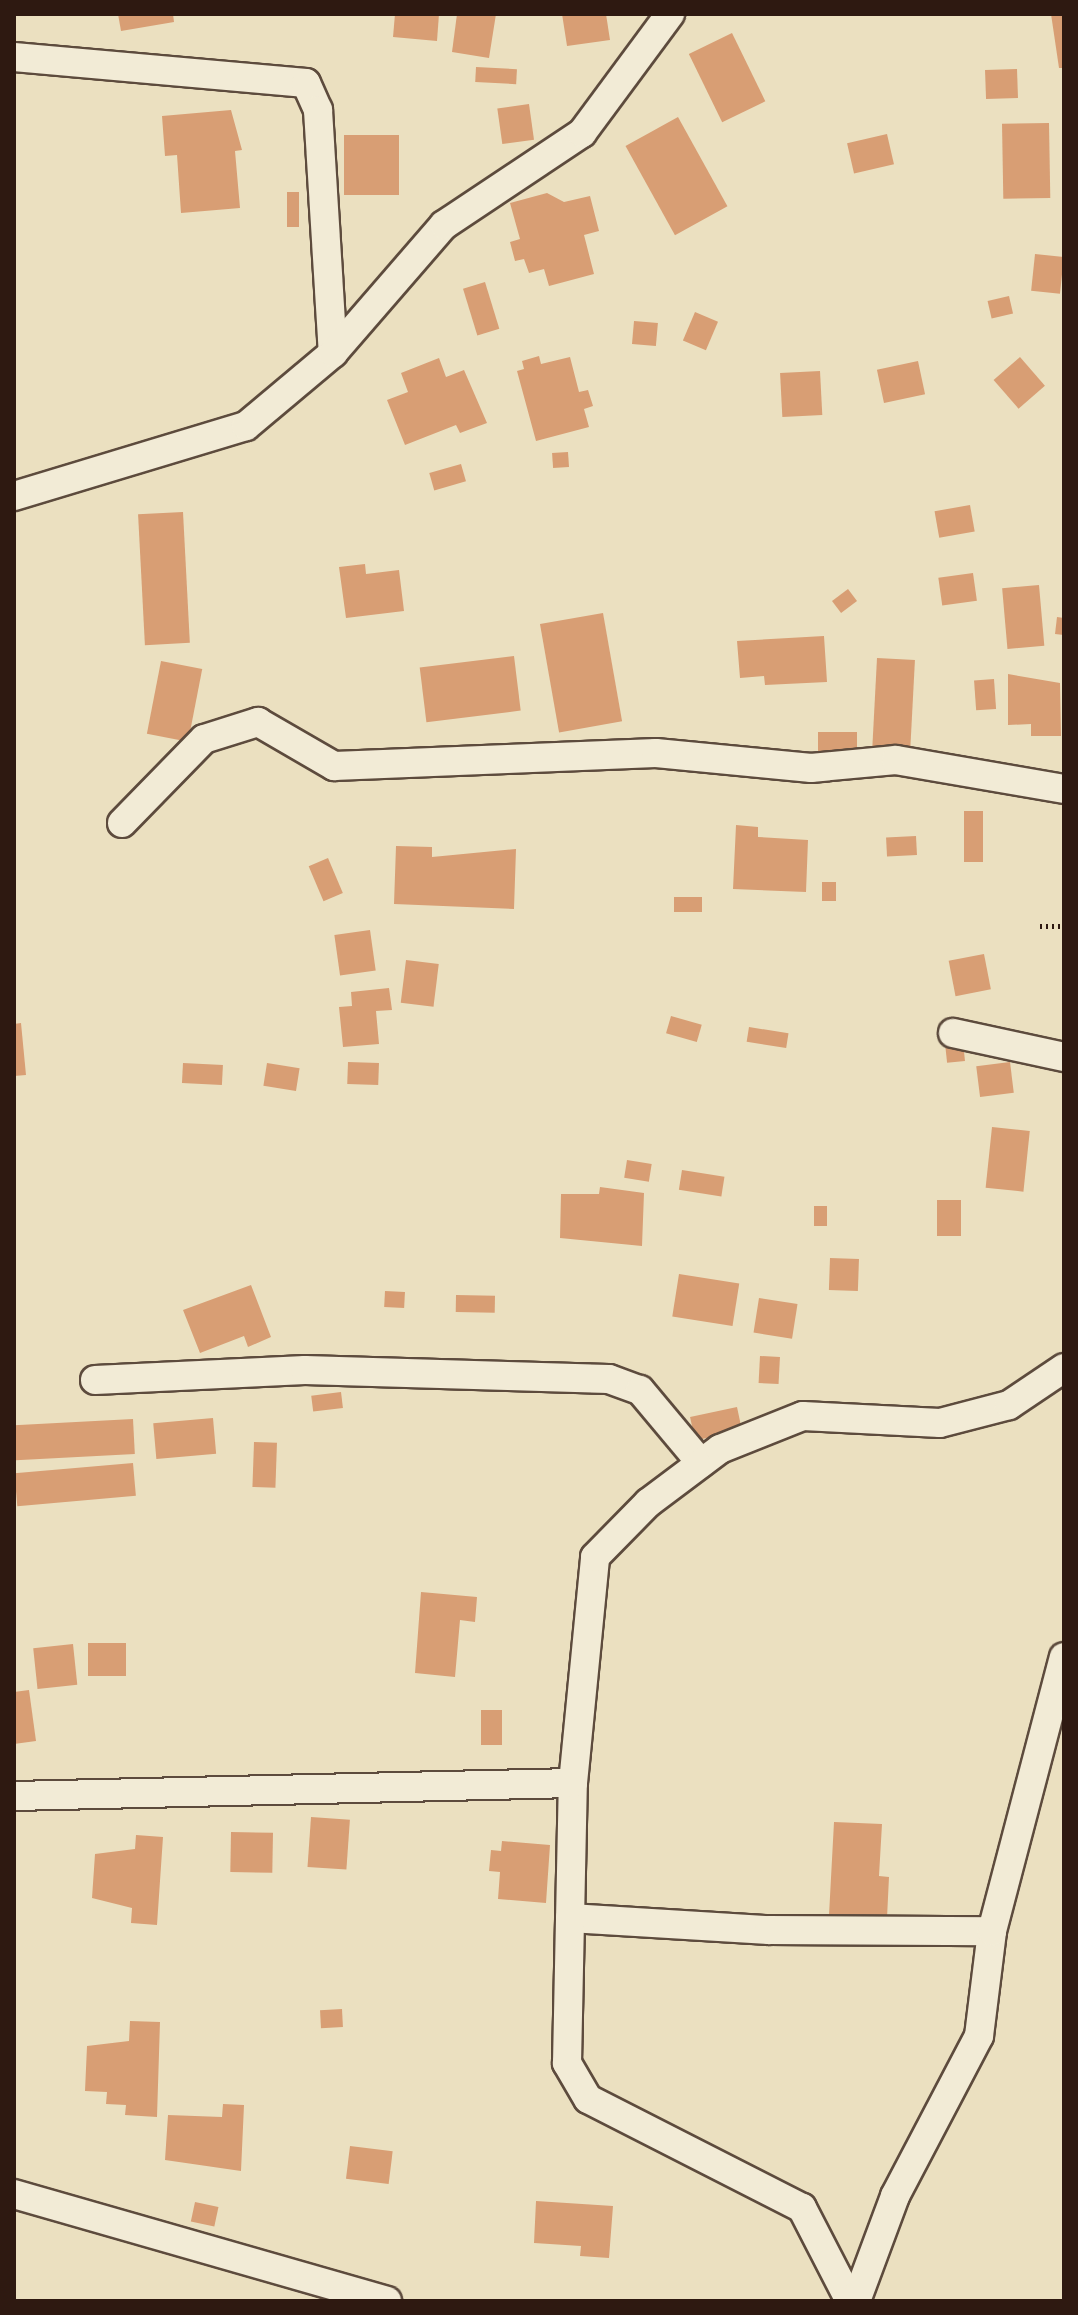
<!DOCTYPE html>
<style>
body{margin:0}
#map{position:relative;width:1078px;height:2315px;overflow:hidden;background:#ebe0c0;font-family:"EB Garamond",serif}
div>[style]{position:absolute}
[style*='--x']{left:calc(var(--x)*1px);top:calc(var(--y)*1px);width:calc(var(--w)*1px);rotate:calc(var(--a)*1deg)}
.building>*{inset:0;background:#d89e74;transform-origin:0 0}
.path>*{height:5px;margin-top:-2.5px;transform-origin:0;background:repeating-linear-gradient(90deg,#2e1911 0 2px,transparent 0 6px)}
.roads{filter:drop-shadow(2px 0 #5d4b3d) drop-shadow(-2px 0 #5d4b3d) drop-shadow(0 2px #5d4b3d) drop-shadow(0 -2px #5d4b3d)}
.street>*{height:28px;margin:-14px;padding:0 14px;transform-origin:14px;border-radius:14px;background:#f2ebd6}
span{translate:-50% -50%;white-space:nowrap;text-align:center;line-height:1.15;-webkit-text-stroke:8px #f2ebd6;paint-order:stroke}
.frame{position:absolute;inset:0;border:16px solid #2e1911;pointer-events:none}
</style>
<div id="map">
<div class="building">
<div style="clip-path:polygon(118px 14px,173px 14px,174px 22px,121px 31px)"></div>
<div style="clip-path:polygon(395px 14px,439px 14px,437px 41px,393px 37px)"></div>
<div style="clip-path:polygon(457px 14px,496px 14px,489px 58px,452px 52px)"></div>
<div style="clip-path:polygon(562px 14px,606px 14px,610px 40px,567px 46px)"></div>
<div style="clip-path:polygon(1051px 14px,1064px 14px,1064px 68px,1059px 68px)"></div>
<div style="left:732px;top:33px;width:76px;height:48px;rotate:64deg"></div>
<div style="left:476px;top:67px;width:41px;height:15px;rotate:3deg"></div>
<div style="left:1017px;top:69px;width:29px;height:32px;rotate:88deg"></div>
<div style="left:529px;top:104px;width:36px;height:32px;rotate:82deg"></div>
<div style="clip-path:polygon(231px 110px,242px 150px,235px 151px,240px 208px,181px 213px,177px 155px,165px 156px,162px 116px)"></div>
<div style="left:678px;top:117px;width:102px;height:60px;rotate:61deg"></div>
<div style="left:1049px;top:123px;width:75px;height:47px;rotate:89deg"></div>
<div style="left:887px;top:134px;width:31px;height:41px;rotate:77deg"></div>
<div style="left:344px;top:135px;width:55px;height:60px"></div>
<div style="left:287px;top:192px;width:12px;height:35px"></div>
<div style="clip-path:polygon(547px 193px,564px 202px,590px 196px,599px 231px,584px 235px,594px 274px,549px 286px,544px 269px,529px 273px,524px 259px,515px 261px,510px 242px,520px 239px,510px 203px)"></div>
<div style="left:1035px;top:254px;width:29px;height:37px;rotate:6deg"></div>
<div style="left:485px;top:282px;width:49px;height:23px;rotate:73deg"></div>
<div style="left:1009px;top:296px;width:18px;height:22px;rotate:77deg"></div>
<div style="left:695px;top:312px;width:25px;height:31px;rotate:23deg"></div>
<div style="left:634px;top:321px;width:24px;height:23px;rotate:5deg"></div>
<div style="clip-path:polygon(539px 356px,541px 364px,570px 357px,579px 392px,588px 390px,593px 406px,584px 409px,589px 427px,536px 441px,517px 371px,524px 369px,522px 361px)"></div>
<div style="left:1020px;top:357px;width:38px;height:35px;rotate:49deg"></div>
<div style="clip-path:polygon(439px 358px,446px 377px,464px 370px,487px 423px,460px 433px,456px 425px,405px 445px,387px 400px,408px 392px,401px 373px)"></div>
<div style="left:918px;top:361px;width:34px;height:42px;rotate:78deg"></div>
<div style="left:820px;top:371px;width:44px;height:40px;rotate:87deg"></div>
<div style="left:568px;top:452px;width:15px;height:16px;rotate:86deg"></div>
<div style="left:461px;top:464px;width:18px;height:33px;rotate:74deg"></div>
<div style="left:970px;top:505px;width:27px;height:36px;rotate:80deg"></div>
<div style="left:183px;top:512px;width:131px;height:45px;rotate:87deg"></div>
<div style="clip-path:polygon(365px 564px,366px 574px,399px 570px,404px 611px,346px 618px,339px 567px)"></div>
<div style="left:973px;top:573px;width:28px;height:35px;rotate:82deg"></div>
<div style="left:1039px;top:585px;width:61px;height:37px;rotate:85deg"></div>
<div style="left:848px;top:589px;width:15px;height:20px;rotate:53deg"></div>
<div style="left:603px;top:613px;width:110px;height:64px;rotate:80deg"></div>
<div style="clip-path:polygon(1057px 617px,1064px 618px,1064px 635px,1055px 634px)"></div>
<div style="clip-path:polygon(824px 636px,827px 682px,765px 685px,764px 676px,740px 678px,737px 641px)"></div>
<div style="left:514px;top:656px;width:55px;height:95px;rotate:83deg"></div>
<div style="left:877px;top:658px;width:38px;height:89px;rotate:3deg"></div>
<div style="left:161px;top:661px;width:42px;height:74px;rotate:11deg"></div>
<div style="clip-path:polygon(1008px 674px,1060px 683px,1061px 736px,1031px 736px,1031px 724px,1008px 725px)"></div>
<div style="left:994px;top:679px;width:30px;height:20px;rotate:86deg"></div>
<div style="left:818px;top:732px;width:39px;height:27px"></div>
<div style="left:964px;top:811px;width:19px;height:51px"></div>
<div style="clip-path:polygon(736px 825px,758px 827px,758px 837px,808px 840px,806px 892px,733px 889px)"></div>
<div style="left:916px;top:836px;width:19px;height:30px;rotate:87deg"></div>
<div style="clip-path:polygon(396px 846px,432px 847px,432px 857px,516px 849px,514px 909px,394px 904px)"></div>
<div style="left:328px;top:858px;width:38px;height:21px;rotate:67deg"></div>
<div style="left:822px;top:882px;width:14px;height:19px"></div>
<div style="left:702px;top:897px;width:15px;height:28px;rotate:90deg"></div>
<div style="left:370px;top:930px;width:41px;height:36px;rotate:82deg"></div>
<div style="left:984px;top:954px;width:36px;height:36px;rotate:79deg"></div>
<div style="left:406px;top:960px;width:33px;height:43px;rotate:7deg"></div>
<div style="clip-path:polygon(389px 988px,392px 1010px,376px 1011px,379px 1044px,343px 1047px,339px 1007px,352px 1006px,351px 992px)"></div>
<div style="left:671px;top:1016px;width:32px;height:18px;rotate:16deg"></div>
<div style="clip-path:polygon(21px 1023px,26px 1075px,14px 1076px,14px 1024px)"></div>
<div style="left:749px;top:1027px;width:40px;height:15px;rotate:9deg"></div>
<div style="left:963px;top:1042px;width:19px;height:18px;rotate:84deg"></div>
<div style="left:348px;top:1062px;width:31px;height:22px;rotate:2deg"></div>
<div style="left:1010px;top:1062px;width:31px;height:34px;rotate:83deg"></div>
<div style="left:183px;top:1063px;width:40px;height:20px;rotate:3deg"></div>
<div style="left:267px;top:1063px;width:33px;height:23px;rotate:9deg"></div>
<div style="left:992px;top:1127px;width:38px;height:61px;rotate:6deg"></div>
<div style="left:627px;top:1160px;width:25px;height:18px;rotate:9deg"></div>
<div style="left:682px;top:1170px;width:43px;height:20px;rotate:9deg"></div>
<div style="clip-path:polygon(600px 1187px,644px 1193px,642px 1246px,560px 1238px,561px 1194px,599px 1194px)"></div>
<div style="left:937px;top:1200px;width:24px;height:36px"></div>
<div style="left:827px;top:1206px;width:20px;height:13px;rotate:90deg"></div>
<div style="left:830px;top:1258px;width:29px;height:32px;rotate:2deg"></div>
<div style="left:679px;top:1274px;width:61px;height:43px;rotate:9deg"></div>
<div style="clip-path:polygon(251px 1285px,271px 1337px,248px 1347px,244px 1336px,200px 1353px,183px 1310px)"></div>
<div style="left:385px;top:1291px;width:20px;height:16px;rotate:3deg"></div>
<div style="left:456px;top:1295px;width:39px;height:17px;rotate:1deg"></div>
<div style="left:759px;top:1298px;width:39px;height:35px;rotate:9deg"></div>
<div style="left:760px;top:1356px;width:20px;height:27px;rotate:3deg"></div>
<div style="left:341px;top:1392px;width:16px;height:30px;rotate:83deg"></div>
<div style="left:737px;top:1407px;width:24px;height:48px;rotate:78deg"></div>
<div style="left:213px;top:1418px;width:36px;height:60px;rotate:85deg"></div>
<div style="left:133px;top:1419px;width:35px;height:119px;rotate:87deg"></div>
<div style="left:254px;top:1442px;width:23px;height:45px;rotate:2deg"></div>
<div style="left:133px;top:1463px;width:33px;height:119px;rotate:85deg"></div>
<div style="clip-path:polygon(421px 1592px,477px 1597px,475px 1622px,460px 1620px,455px 1677px,415px 1673px)"></div>
<div style="left:88px;top:1643px;width:38px;height:33px"></div>
<div style="left:73px;top:1644px;width:41px;height:40px;rotate:84deg"></div>
<div style="clip-path:polygon(29px 1690px,36px 1741px,14px 1744px,14px 1692px)"></div>
<div style="left:481px;top:1710px;width:21px;height:35px"></div>
<div style="left:311px;top:1817px;width:39px;height:50px;rotate:4deg"></div>
<div style="clip-path:polygon(834px 1822px,882px 1824px,879px 1876px,889px 1877px,887px 1918px,829px 1915px)"></div>
<div style="left:231px;top:1832px;width:42px;height:40px;rotate:1deg"></div>
<div style="clip-path:polygon(136px 1835px,163px 1837px,157px 1925px,131px 1923px,132px 1908px,92px 1898px,95px 1854px,135px 1849px)"></div>
<div style="clip-path:polygon(502px 1841px,550px 1845px,546px 1903px,498px 1899px,500px 1872px,489px 1871px,491px 1850px,501px 1851px)"></div>
<div style="left:342px;top:2009px;width:18px;height:22px;rotate:87deg"></div>
<div style="clip-path:polygon(130px 2021px,160px 2022px,157px 2117px,125px 2115px,126px 2105px,106px 2104px,107px 2092px,85px 2091px,87px 2046px,129px 2041px)"></div>
<div style="clip-path:polygon(223px 2104px,244px 2105px,241px 2171px,165px 2160px,168px 2115px,222px 2117px)"></div>
<div style="left:350px;top:2146px;width:43px;height:33px;rotate:7deg"></div>
<div style="clip-path:polygon(536px 2201px,613px 2206px,609px 2258px,580px 2256px,581px 2246px,534px 2243px)"></div>
<div style="left:195px;top:2202px;width:24px;height:20px;rotate:12deg"></div>
</div>
<div class="path">
<div style="--x:1040;--y:926;--w:24;--a:0"></div>
</div>
<div class="roads">
<div class="street">
<div style="--x:14;--y:57;--w:293;--a:5.1"></div>
<div style="--x:306;--y:83;--w:30;--a:66"></div>
<div style="--x:318;--y:110;--w:243;--a:86.5"></div>
<div style="--x:14;--y:496;--w:242;--a:-16.8"></div>
<div style="--x:246;--y:426;--w:114;--a:-40"></div>
<div style="--x:333;--y:353;--w:169;--a:-49.1"></div>
<div style="--x:444;--y:225;--w:166;--a:-33.7"></div>
<div style="--x:582;--y:133;--w:148;--a:-53.5"></div>
<div style="--x:122;--y:823;--w:117;--a:-45.7"></div>
<div style="--x:204;--y:739;--w:57;--a:-17.5"></div>
<div style="--x:258;--y:722;--w:88;--a:30.1"></div>
<div style="--x:334;--y:766;--w:322;--a:-2.3"></div>
<div style="--x:656;--y:753;--w:156;--a:5.5"></div>
<div style="--x:811;--y:768;--w:85;--a:-5.4"></div>
<div style="--x:896;--y:760;--w:170;--a:9.8"></div>
<div style="--x:953;--y:1033;--w:114;--a:12.2"></div>
<div style="--x:95;--y:1380;--w:210;--a:-2.7"></div>
<div style="--x:305;--y:1370;--w:304;--a:1.7"></div>
<div style="--x:609;--y:1379;--w:33;--a:20"></div>
<div style="--x:640;--y:1390;--w:95;--a:50.1"></div>
<div style="--x:14;--y:1796;--w:559;--a:-1.33"></div>
<div style="--x:570;--y:1918;--w:199;--a:3.5"></div>
<div style="--x:769;--y:1930;--w:223;--a:0.3"></div>
<div style="--x:14;--y:2194;--w:388;--a:16"></div>
<div style="--x:850;--y:2301;--w:105;--a:-117.3"></div>
<div style="--x:802;--y:2208;--w:240;--a:-153"></div>
<div style="--x:588;--y:2099;--w:42;--a:-120.3"></div>
<div style="--x:567;--y:2063;--w:280;--a:-88.8"></div>
<div style="--x:573;--y:1783;--w:227;--a:-84.4"></div>
<div style="--x:595;--y:1557;--w:76;--a:-45.5"></div>
<div style="--x:648;--y:1503;--w:90;--a:-36.9"></div>
<div style="--x:720;--y:1449;--w:89;--a:-21.7"></div>
<div style="--x:803;--y:1416;--w:137;--a:2.9"></div>
<div style="--x:940;--y:1423;--w:71;--a:-14.6"></div>
<div style="--x:1009;--y:1405;--w:66;--a:-33.9"></div>
<div style="--x:856;--y:2301;--w:112;--a:-69.6"></div>
<div style="--x:895;--y:2196;--w:181;--a:-62.3"></div>
<div style="--x:979;--y:2036;--w:106;--a:-82.9"></div>
<div style="--x:992;--y:1931;--w:283;--a:-75.3"></div>
</div>
</div>
<div class="frame"></div>
</div>
